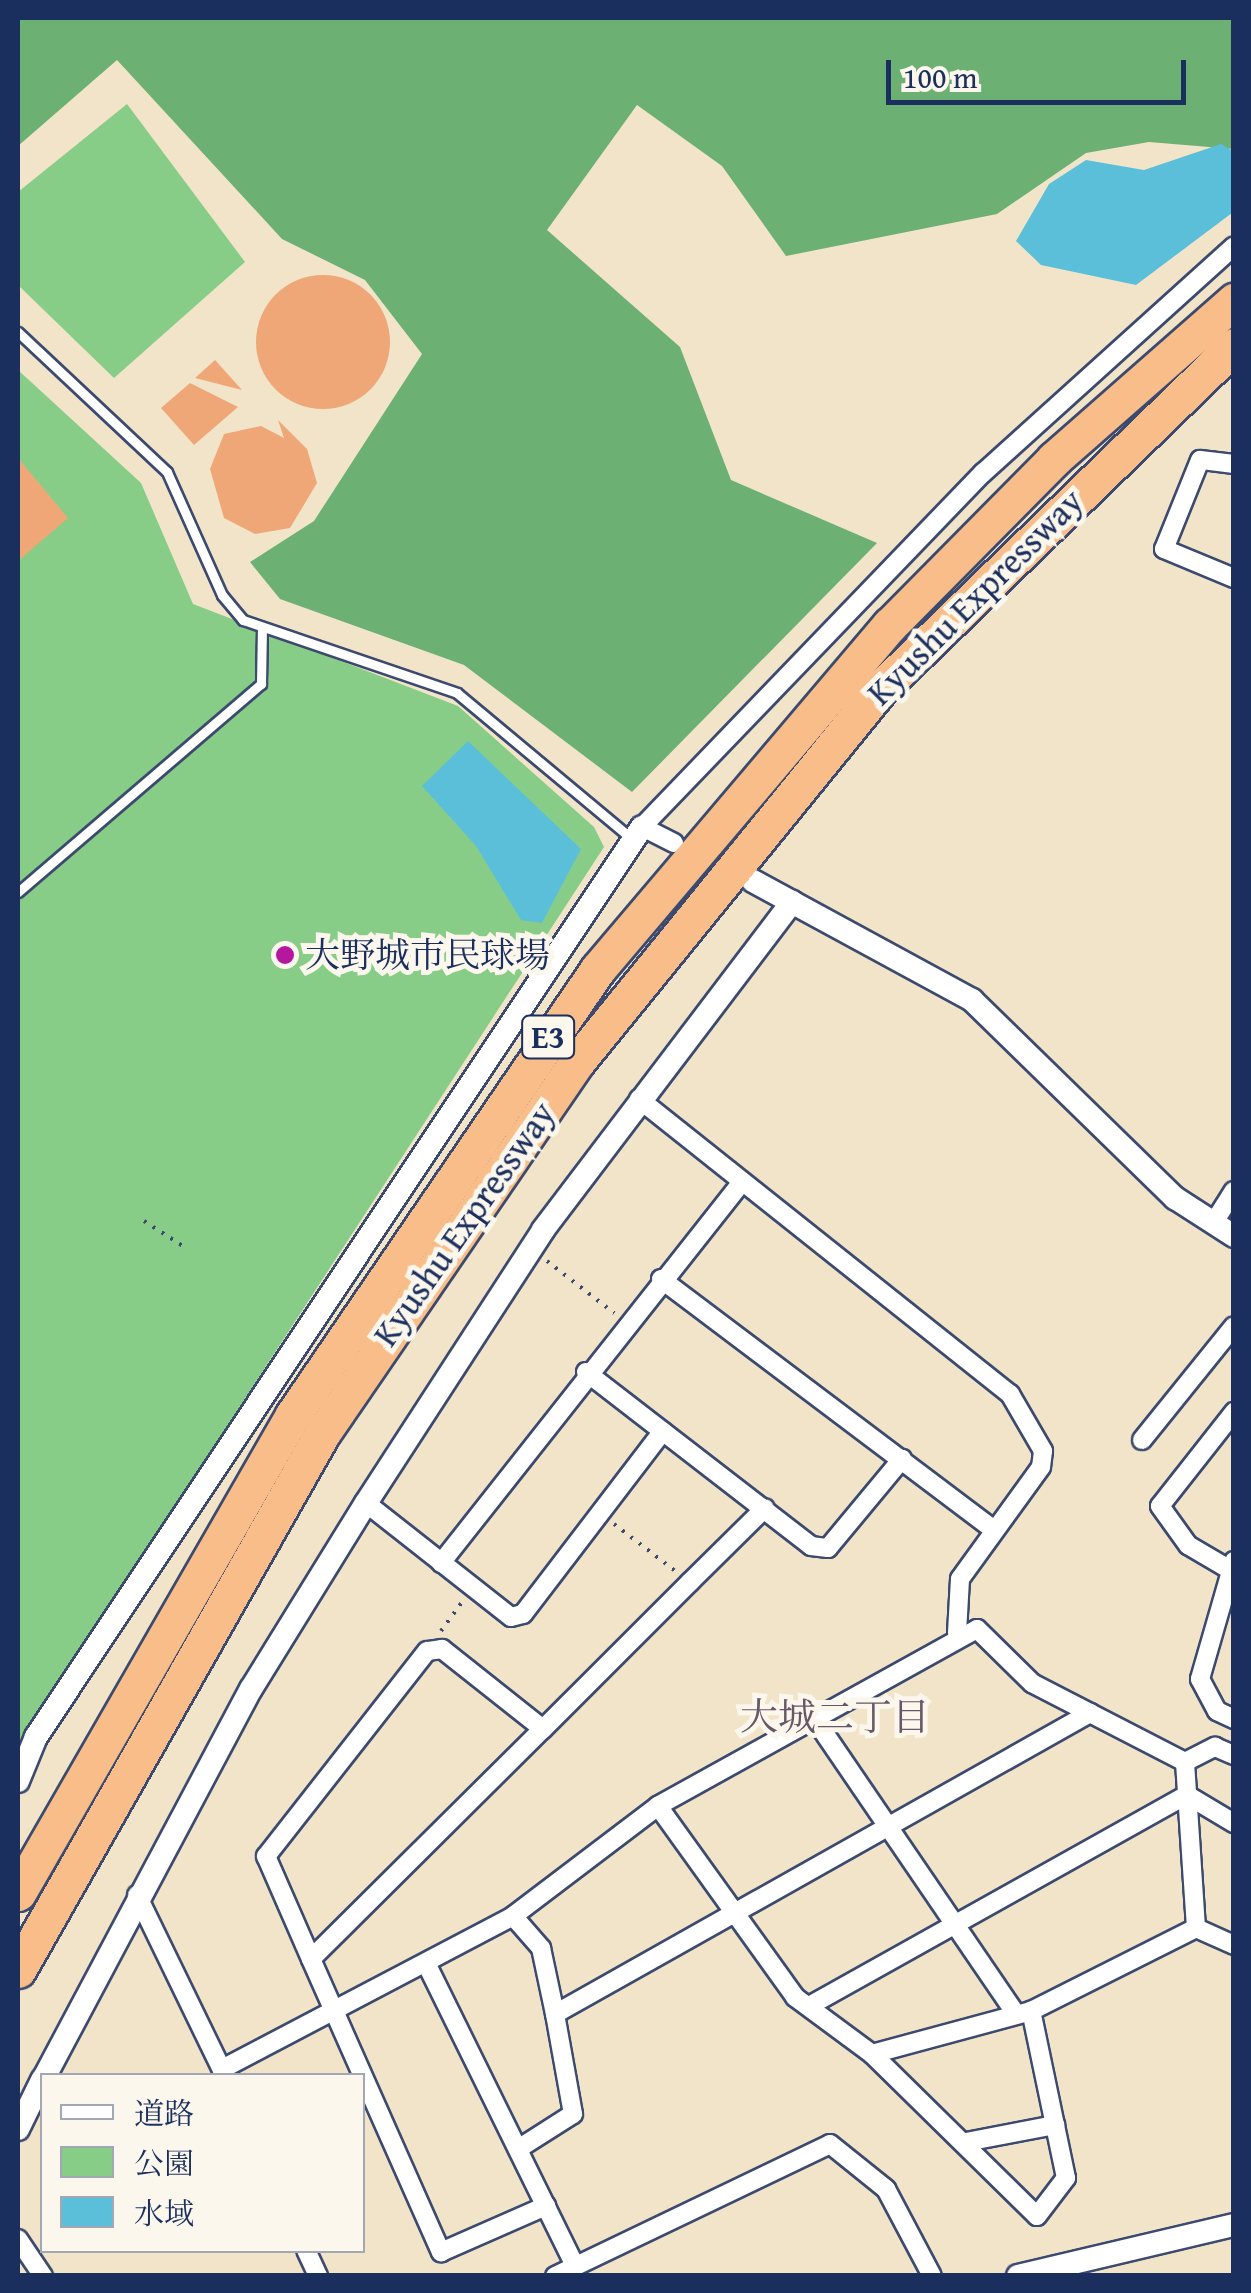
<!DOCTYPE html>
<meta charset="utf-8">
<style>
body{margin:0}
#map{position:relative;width:1251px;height:2293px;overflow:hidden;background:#f2e4c9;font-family:"Gentium Book Plus","Noto Serif JP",serif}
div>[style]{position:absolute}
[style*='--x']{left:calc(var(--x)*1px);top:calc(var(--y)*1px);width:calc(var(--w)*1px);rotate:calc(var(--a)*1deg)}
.green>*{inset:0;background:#87cd87}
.forest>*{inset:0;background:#6db074}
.water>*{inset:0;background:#5cbfda}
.building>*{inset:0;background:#f0a778}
.round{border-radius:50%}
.path>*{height:4px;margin-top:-2px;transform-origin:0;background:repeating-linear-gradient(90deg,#3b4a6e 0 2.5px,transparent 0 10.5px)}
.roads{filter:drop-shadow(2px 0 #3b4a6e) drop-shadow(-2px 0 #3b4a6e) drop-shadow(0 2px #3b4a6e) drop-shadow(0 -2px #3b4a6e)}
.service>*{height:9px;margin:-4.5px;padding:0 4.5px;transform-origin:4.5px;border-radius:4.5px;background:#fff}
.minor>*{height:18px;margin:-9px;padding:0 9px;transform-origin:9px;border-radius:9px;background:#fff}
.tertiary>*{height:22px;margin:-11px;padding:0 11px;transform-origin:11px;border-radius:11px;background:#fff}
.motorway>*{height:35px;margin:-17.5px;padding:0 17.5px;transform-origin:17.5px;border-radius:17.5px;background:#f8bd88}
.dots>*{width:28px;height:28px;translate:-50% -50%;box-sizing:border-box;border:5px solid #fbf7ec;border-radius:50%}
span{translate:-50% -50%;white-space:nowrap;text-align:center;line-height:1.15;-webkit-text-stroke:10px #fbf7ec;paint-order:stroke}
.shield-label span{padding:2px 8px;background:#fbf7ec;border:2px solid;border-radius:8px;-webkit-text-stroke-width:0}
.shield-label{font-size:32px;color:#1b2f5e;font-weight:700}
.street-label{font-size:35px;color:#1b2f5e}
.poi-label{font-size:35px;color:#1b2f5e}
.left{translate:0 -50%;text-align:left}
.neighbourhood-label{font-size:38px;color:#665967}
.frame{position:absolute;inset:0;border:20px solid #1b2f5e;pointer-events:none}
.legend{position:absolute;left:40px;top:2073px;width:325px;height:180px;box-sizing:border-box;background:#fbf7ec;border:2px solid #a1a7b3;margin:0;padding:12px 18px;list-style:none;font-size:30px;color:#1b2f5e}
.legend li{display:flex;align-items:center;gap:20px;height:50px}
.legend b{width:50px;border:2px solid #a1a7b3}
.scale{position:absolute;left:886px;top:60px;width:300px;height:45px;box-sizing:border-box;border:5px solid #1b2f5e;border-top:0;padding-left:12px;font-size:30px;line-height:35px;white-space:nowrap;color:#1b2f5e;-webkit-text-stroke:8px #fbf7ec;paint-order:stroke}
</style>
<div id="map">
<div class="green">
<div style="clip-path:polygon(127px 104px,245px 262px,114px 378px,18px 285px,18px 192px)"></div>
<div style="clip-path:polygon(18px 370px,141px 483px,193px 604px,458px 706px,594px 827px,604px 847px,18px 1747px)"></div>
</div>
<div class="forest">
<div style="clip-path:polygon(18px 18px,1233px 18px,1233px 149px,1149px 142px,1086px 153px,997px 214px,786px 256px,722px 166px,637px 105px,547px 230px,680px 347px,731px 480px,877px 543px,632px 792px,464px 665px,280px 599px,250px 562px,314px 521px,422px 354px,365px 280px,282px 239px,117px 60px,18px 146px)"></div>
</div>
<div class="water">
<div style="clip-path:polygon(1221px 144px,1233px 151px,1232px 213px,1136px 285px,1041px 265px,1016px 241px,1049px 184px,1086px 160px,1144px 170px)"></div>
<div style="clip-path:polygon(468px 741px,581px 849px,542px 923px,521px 920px,476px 846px,422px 786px)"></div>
</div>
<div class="building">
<div class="round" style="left:256px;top:275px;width:134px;height:134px"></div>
<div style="clip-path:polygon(215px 360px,242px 390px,195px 378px)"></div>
<div style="clip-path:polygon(190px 383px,238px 407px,194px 445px,161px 408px)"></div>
<div style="clip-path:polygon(278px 420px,307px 449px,317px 483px,290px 528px,255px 534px,224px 518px,210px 469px,224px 434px,261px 426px,284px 438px)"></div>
<div style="clip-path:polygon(18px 458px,68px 518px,18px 561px)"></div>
</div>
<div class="path">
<div style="--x:144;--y:1221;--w:46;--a:32.7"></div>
<div style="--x:547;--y:1261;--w:85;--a:37.8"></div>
<div style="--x:614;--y:1524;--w:76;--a:37.5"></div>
<div style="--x:441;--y:1631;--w:36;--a:-54"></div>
</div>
<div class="roads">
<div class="service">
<div style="--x:18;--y:332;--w:204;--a:43.2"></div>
<div style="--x:167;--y:472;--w:135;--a:65.9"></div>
<div style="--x:222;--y:595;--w:33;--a:50"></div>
<div style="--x:243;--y:620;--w:226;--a:18.8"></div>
<div style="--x:457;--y:693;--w:228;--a:39.8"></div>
<div style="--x:18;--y:892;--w:320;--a:-40.6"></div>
<div style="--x:261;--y:684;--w:57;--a:-89"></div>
</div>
<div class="minor">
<div style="--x:1234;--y:464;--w:34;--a:-173"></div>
<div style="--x:1200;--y:460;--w:96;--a:112"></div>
<div style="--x:1164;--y:549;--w:76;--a:22.5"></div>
<div style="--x:674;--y:843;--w:36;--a:-153"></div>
<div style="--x:642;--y:827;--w:492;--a:-46.1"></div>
<div style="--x:983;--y:473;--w:338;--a:-42.1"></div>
<div style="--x:639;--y:1099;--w:474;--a:38.5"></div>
<div style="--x:1010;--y:1394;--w:66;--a:59.9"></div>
<div style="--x:1043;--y:1451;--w:16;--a:97"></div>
<div style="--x:1041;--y:1467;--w:138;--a:125.9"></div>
<div style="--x:960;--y:1579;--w:54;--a:93.2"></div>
<div style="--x:1213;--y:1224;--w:39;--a:-58"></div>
<div style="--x:661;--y:1279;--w:417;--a:37"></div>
<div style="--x:586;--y:1372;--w:284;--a:37.7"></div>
<div style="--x:811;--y:1546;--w:17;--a:7"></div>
<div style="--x:828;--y:1548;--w:116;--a:-50.3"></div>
<div style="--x:1142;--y:1440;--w:146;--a:-51.1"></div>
<div style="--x:366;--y:1503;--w:184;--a:38.2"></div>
<div style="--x:511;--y:1617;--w:12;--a:-14"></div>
<div style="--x:523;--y:1614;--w:230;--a:-52.6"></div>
<div style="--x:1234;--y:1561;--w:123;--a:106.1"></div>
<div style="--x:1200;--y:1679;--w:36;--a:62"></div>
<div style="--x:1217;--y:1711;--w:19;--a:25"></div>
<div style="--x:441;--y:1563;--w:486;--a:-51.7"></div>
<div style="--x:1227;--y:1568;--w:45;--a:-149.5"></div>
<div style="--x:1188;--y:1545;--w:48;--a:-125.7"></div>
<div style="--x:1160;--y:1506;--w:120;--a:-51.8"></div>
<div style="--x:812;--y:1715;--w:362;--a:55.7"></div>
<div style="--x:543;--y:1729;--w:129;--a:-141.6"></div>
<div style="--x:442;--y:1649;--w:15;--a:172"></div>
<div style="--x:427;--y:1651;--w:261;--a:128.1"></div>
<div style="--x:266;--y:1856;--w:112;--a:66.4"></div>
<div style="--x:311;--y:1959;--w:327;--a:-44.8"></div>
<div style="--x:543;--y:1729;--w:208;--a:-45"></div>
<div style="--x:690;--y:1582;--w:105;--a:-44.6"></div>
<div style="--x:1185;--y:1762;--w:34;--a:-27"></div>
<div style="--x:1215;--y:1747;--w:21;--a:23"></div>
<div style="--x:1187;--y:1795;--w:55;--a:30.8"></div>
<div style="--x:658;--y:1806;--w:235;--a:54.3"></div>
<div style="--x:795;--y:1997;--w:96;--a:36.5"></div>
<div style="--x:872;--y:2054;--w:231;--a:44.5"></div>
<div style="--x:1037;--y:2216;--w:48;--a:-52.7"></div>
<div style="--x:1066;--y:2178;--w:171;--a:-101.8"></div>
<div style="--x:137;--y:1895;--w:201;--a:64.1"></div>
<div style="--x:1196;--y:1928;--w:42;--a:24.1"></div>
<div style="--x:311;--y:1959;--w:321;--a:66.1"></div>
<div style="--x:441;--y:2252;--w:115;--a:-23.7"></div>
<div style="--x:427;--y:1965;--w:333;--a:63.8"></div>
<div style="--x:809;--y:2006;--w:433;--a:-29.2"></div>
<div style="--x:872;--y:2054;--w:165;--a:-15.1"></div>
<div style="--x:1031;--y:2011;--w:185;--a:-26.7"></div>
<div style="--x:1196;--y:1928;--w:166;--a:-93.8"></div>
<div style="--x:1185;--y:1762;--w:107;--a:-152.7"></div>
<div style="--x:1090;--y:1713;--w:65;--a:-152.7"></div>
<div style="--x:1032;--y:1683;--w:77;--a:-135.5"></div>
<div style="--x:977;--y:1629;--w:365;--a:151"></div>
<div style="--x:658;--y:1806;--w:182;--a:142.8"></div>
<div style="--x:513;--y:1916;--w:43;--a:48.8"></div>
<div style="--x:541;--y:1948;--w:67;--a:78"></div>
<div style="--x:555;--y:2014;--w:614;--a:-29.36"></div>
<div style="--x:222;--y:2069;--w:329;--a:-27.7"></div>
<div style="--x:966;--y:2142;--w:91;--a:-10.8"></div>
<div style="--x:518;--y:2149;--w:65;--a:-32.5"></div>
<div style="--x:573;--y:2114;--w:102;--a:-100.2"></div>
<div style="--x:18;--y:2239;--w:45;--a:56"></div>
<div style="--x:306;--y:2250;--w:29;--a:65"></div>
<div style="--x:555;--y:2276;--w:305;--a:-25.6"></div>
<div style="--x:830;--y:2144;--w:72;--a:38.8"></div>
<div style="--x:886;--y:2189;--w:98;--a:62.1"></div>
</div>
<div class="tertiary">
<div style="--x:753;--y:881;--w:249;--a:28.5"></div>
<div style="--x:972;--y:1000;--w:284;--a:44.3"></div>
<div style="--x:1175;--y:1198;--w:70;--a:32.8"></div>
<div style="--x:18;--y:1781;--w:48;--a:-67.8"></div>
<div style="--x:36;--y:1737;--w:1093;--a:-56.34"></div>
<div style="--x:45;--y:2076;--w:438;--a:-62"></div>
<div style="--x:251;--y:1689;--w:219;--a:-58.3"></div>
<div style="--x:366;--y:1503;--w:325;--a:-57"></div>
<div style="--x:543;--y:1230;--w:412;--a:-52.8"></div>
<div style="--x:18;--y:2129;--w:55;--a:-63.9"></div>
<div style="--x:1018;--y:2276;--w:222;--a:-13.3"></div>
</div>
<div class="motorway">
<div style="--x:18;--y:1893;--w:551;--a:-60.09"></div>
<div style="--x:293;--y:1415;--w:540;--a:-55.63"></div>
<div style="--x:598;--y:969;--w:451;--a:-49.7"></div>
<div style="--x:890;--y:625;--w:233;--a:-45.3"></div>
<div style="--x:1054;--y:459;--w:240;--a:-41.3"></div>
<div style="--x:18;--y:1970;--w:616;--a:-60.44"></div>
<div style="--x:322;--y:1434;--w:450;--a:-55.6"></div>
<div style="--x:576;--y:1063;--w:478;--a:-50.9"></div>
<div style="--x:877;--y:692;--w:497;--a:-44.1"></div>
</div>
</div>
<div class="dots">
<div style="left:285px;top:955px;background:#b5179e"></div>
</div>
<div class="shield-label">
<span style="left:548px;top:1037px">E3</span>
</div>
<div class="street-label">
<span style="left:975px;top:597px;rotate:-45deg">Kyushu Expressway</span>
<span style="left:464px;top:1224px;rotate:-55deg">Kyushu Expressway</span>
</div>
<div class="poi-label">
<span class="left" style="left:305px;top:955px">大野城市民球場</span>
</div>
<div class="neighbourhood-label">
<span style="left:835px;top:1717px">大城二丁目</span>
</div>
<div class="frame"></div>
<ul class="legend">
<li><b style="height:12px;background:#fff"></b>道路</li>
<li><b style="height:28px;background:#87cd87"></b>公園</li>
<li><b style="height:28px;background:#5cbfda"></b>水域</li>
</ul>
<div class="scale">100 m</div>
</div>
